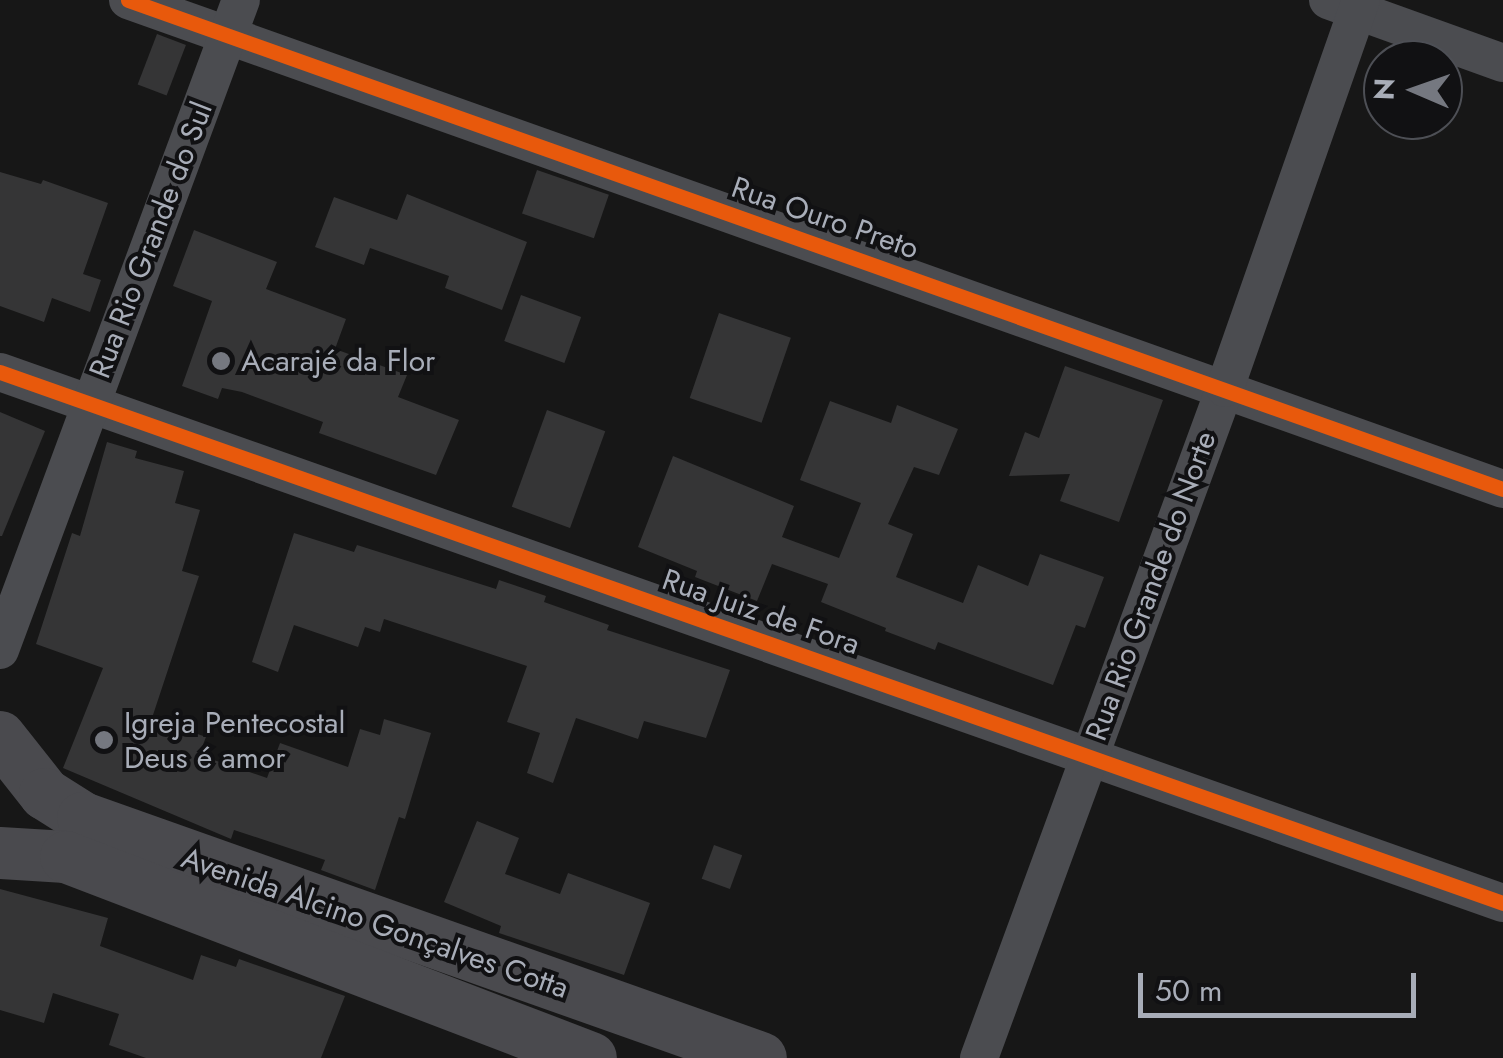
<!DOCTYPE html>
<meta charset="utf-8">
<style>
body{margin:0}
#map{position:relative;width:1503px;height:1058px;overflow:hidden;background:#171717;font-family:Jost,sans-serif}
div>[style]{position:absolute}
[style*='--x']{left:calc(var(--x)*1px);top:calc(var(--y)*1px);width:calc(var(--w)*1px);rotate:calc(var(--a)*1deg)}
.building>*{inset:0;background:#353536;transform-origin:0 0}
.minor>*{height:38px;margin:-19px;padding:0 19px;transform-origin:19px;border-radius:19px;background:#4b4c50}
.secondary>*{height:52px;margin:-26px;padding:0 26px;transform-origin:26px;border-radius:26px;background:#4a4a4e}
.cycleway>*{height:15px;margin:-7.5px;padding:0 7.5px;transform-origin:7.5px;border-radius:7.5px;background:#e8590c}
.dots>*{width:28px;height:28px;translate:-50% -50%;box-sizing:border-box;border:5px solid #111113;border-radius:50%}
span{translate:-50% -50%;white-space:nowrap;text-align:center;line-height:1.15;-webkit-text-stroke:8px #111113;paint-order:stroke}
.street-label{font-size:30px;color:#a8adb8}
.poi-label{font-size:30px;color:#a8adb8}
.left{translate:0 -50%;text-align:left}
.north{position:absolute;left:1363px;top:40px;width:100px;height:100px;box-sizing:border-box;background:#111113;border:2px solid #4d4f55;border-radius:50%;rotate:272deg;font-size:28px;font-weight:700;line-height:40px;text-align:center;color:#a8adb8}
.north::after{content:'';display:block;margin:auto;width:35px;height:45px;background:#757880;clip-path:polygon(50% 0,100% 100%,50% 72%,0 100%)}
.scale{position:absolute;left:1138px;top:973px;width:278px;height:45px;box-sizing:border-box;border:5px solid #a8adb8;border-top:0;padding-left:12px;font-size:30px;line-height:35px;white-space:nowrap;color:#a8adb8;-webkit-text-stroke:8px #111113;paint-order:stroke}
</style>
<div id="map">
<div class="building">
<div style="left:157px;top:34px;width:31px;height:54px;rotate:21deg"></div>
<div style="left:537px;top:170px;width:76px;height:46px;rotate:19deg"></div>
<div style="clip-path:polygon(0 172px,41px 184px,43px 180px,108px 203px,83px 274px,101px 280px,90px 312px,52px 298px,44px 322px,0 306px)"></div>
<div style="clip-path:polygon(407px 194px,527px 242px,502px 310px,445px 288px,449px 276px,370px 248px,364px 265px,315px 247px,334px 197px,397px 220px)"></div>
<div style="clip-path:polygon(194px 230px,277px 262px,266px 289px,346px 319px,335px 349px,407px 375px,398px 397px,459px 420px,436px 475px,319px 433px,323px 422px,242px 392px,222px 388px,218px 399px,182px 386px,212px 301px,173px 286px)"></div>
<div style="left:521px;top:295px;width:64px;height:49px;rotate:20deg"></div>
<div style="left:719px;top:313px;width:76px;height:90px;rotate:19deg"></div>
<div style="clip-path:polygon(1065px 366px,1163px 400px,1119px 522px,1060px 501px,1070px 474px,1009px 476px,1025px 432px,1039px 438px)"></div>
<div style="clip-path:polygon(830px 401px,891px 423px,897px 405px,958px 429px,939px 475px,914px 467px,888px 524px,913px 534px,896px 577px,963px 603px,978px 565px,1028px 586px,1040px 554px,1104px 577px,1085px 628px,1076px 625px,1053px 685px,938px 642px,935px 650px,885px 631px,886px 628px,821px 602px,828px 584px,772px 564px,757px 601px,695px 577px,697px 571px,638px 547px,673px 456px,794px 506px,782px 537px,839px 558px,861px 503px,800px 480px)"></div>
<div style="left:547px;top:410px;width:62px;height:103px;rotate:20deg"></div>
<div style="clip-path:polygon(0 412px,45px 431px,2px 536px,0 536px)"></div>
<div style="clip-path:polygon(107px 442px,137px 451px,135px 458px,184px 471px,175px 503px,200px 510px,182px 571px,199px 576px,152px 718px,206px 737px,199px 755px,267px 778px,280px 743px,348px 767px,360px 729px,380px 735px,384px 719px,431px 733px,405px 819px,399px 817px,375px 890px,321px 870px,325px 860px,234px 830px,231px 839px,63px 768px,103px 668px,36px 644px,72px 533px,80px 536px)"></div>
<div style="clip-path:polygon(294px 533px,354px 552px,357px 545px,496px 589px,499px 580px,546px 596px,544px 602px,609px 625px,607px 630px,730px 670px,706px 738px,644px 721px,638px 739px,576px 718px,553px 783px,527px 773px,540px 733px,507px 722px,527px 666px,384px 619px,380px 632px,365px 627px,358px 647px,294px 625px,278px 672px,252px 662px)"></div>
<div style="clip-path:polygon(477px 821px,519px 838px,505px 874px,560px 894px,568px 873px,650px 903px,624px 975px,499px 933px,501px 926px,444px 902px)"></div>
<div style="left:714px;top:845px;width:30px;height:36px;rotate:20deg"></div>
<div style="clip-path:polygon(0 889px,108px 918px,100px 946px,193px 980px,201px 955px,236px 967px,239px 959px,345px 996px,321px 1058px,146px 1058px,109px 1045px,119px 1014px,53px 993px,44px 1023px,0 1010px)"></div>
</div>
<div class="minor">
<div style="--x:128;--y:0;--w:1459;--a:19.58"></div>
<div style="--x:1328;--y:0;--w:186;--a:19.8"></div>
<div style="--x:0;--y:372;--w:1594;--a:19.46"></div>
<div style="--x:0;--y:650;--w:693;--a:-69.66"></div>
<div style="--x:979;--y:1058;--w:714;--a:-69.84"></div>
<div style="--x:1225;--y:388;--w:411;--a:-70.7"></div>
</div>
<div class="secondary">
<div style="--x:0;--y:737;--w:73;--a:51.7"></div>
<div style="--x:45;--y:794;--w:45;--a:32.3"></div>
<div style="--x:83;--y:818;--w:719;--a:19.49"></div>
<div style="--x:0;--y:853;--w:66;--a:3.5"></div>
<div style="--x:66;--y:857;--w:562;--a:20.95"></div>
</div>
<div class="cycleway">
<div style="--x:128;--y:0;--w:1459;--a:19.58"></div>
<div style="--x:0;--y:372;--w:1594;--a:19.46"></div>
</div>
<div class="dots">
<div style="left:221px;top:361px;background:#757880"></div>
<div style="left:104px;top:740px;background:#757880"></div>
</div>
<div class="street-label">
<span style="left:825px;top:218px;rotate:19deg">Rua Ouro Preto</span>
<span style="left:151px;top:240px;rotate:-69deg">Rua Rio Grande do Sul</span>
<span style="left:1151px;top:586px;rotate:-70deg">Rua Rio Grande do Norte</span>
<span style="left:761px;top:612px;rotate:19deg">Rua Juiz de Fora</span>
<span style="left:375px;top:923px;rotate:19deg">Avenida Alcino Gonçalves Cotta</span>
</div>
<div class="poi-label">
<span class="left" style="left:241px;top:361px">Acarajé da Flor</span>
<span class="left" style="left:124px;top:740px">Igreja Pentecostal<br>Deus é amor</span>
</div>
<div class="north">N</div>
<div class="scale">50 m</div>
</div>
